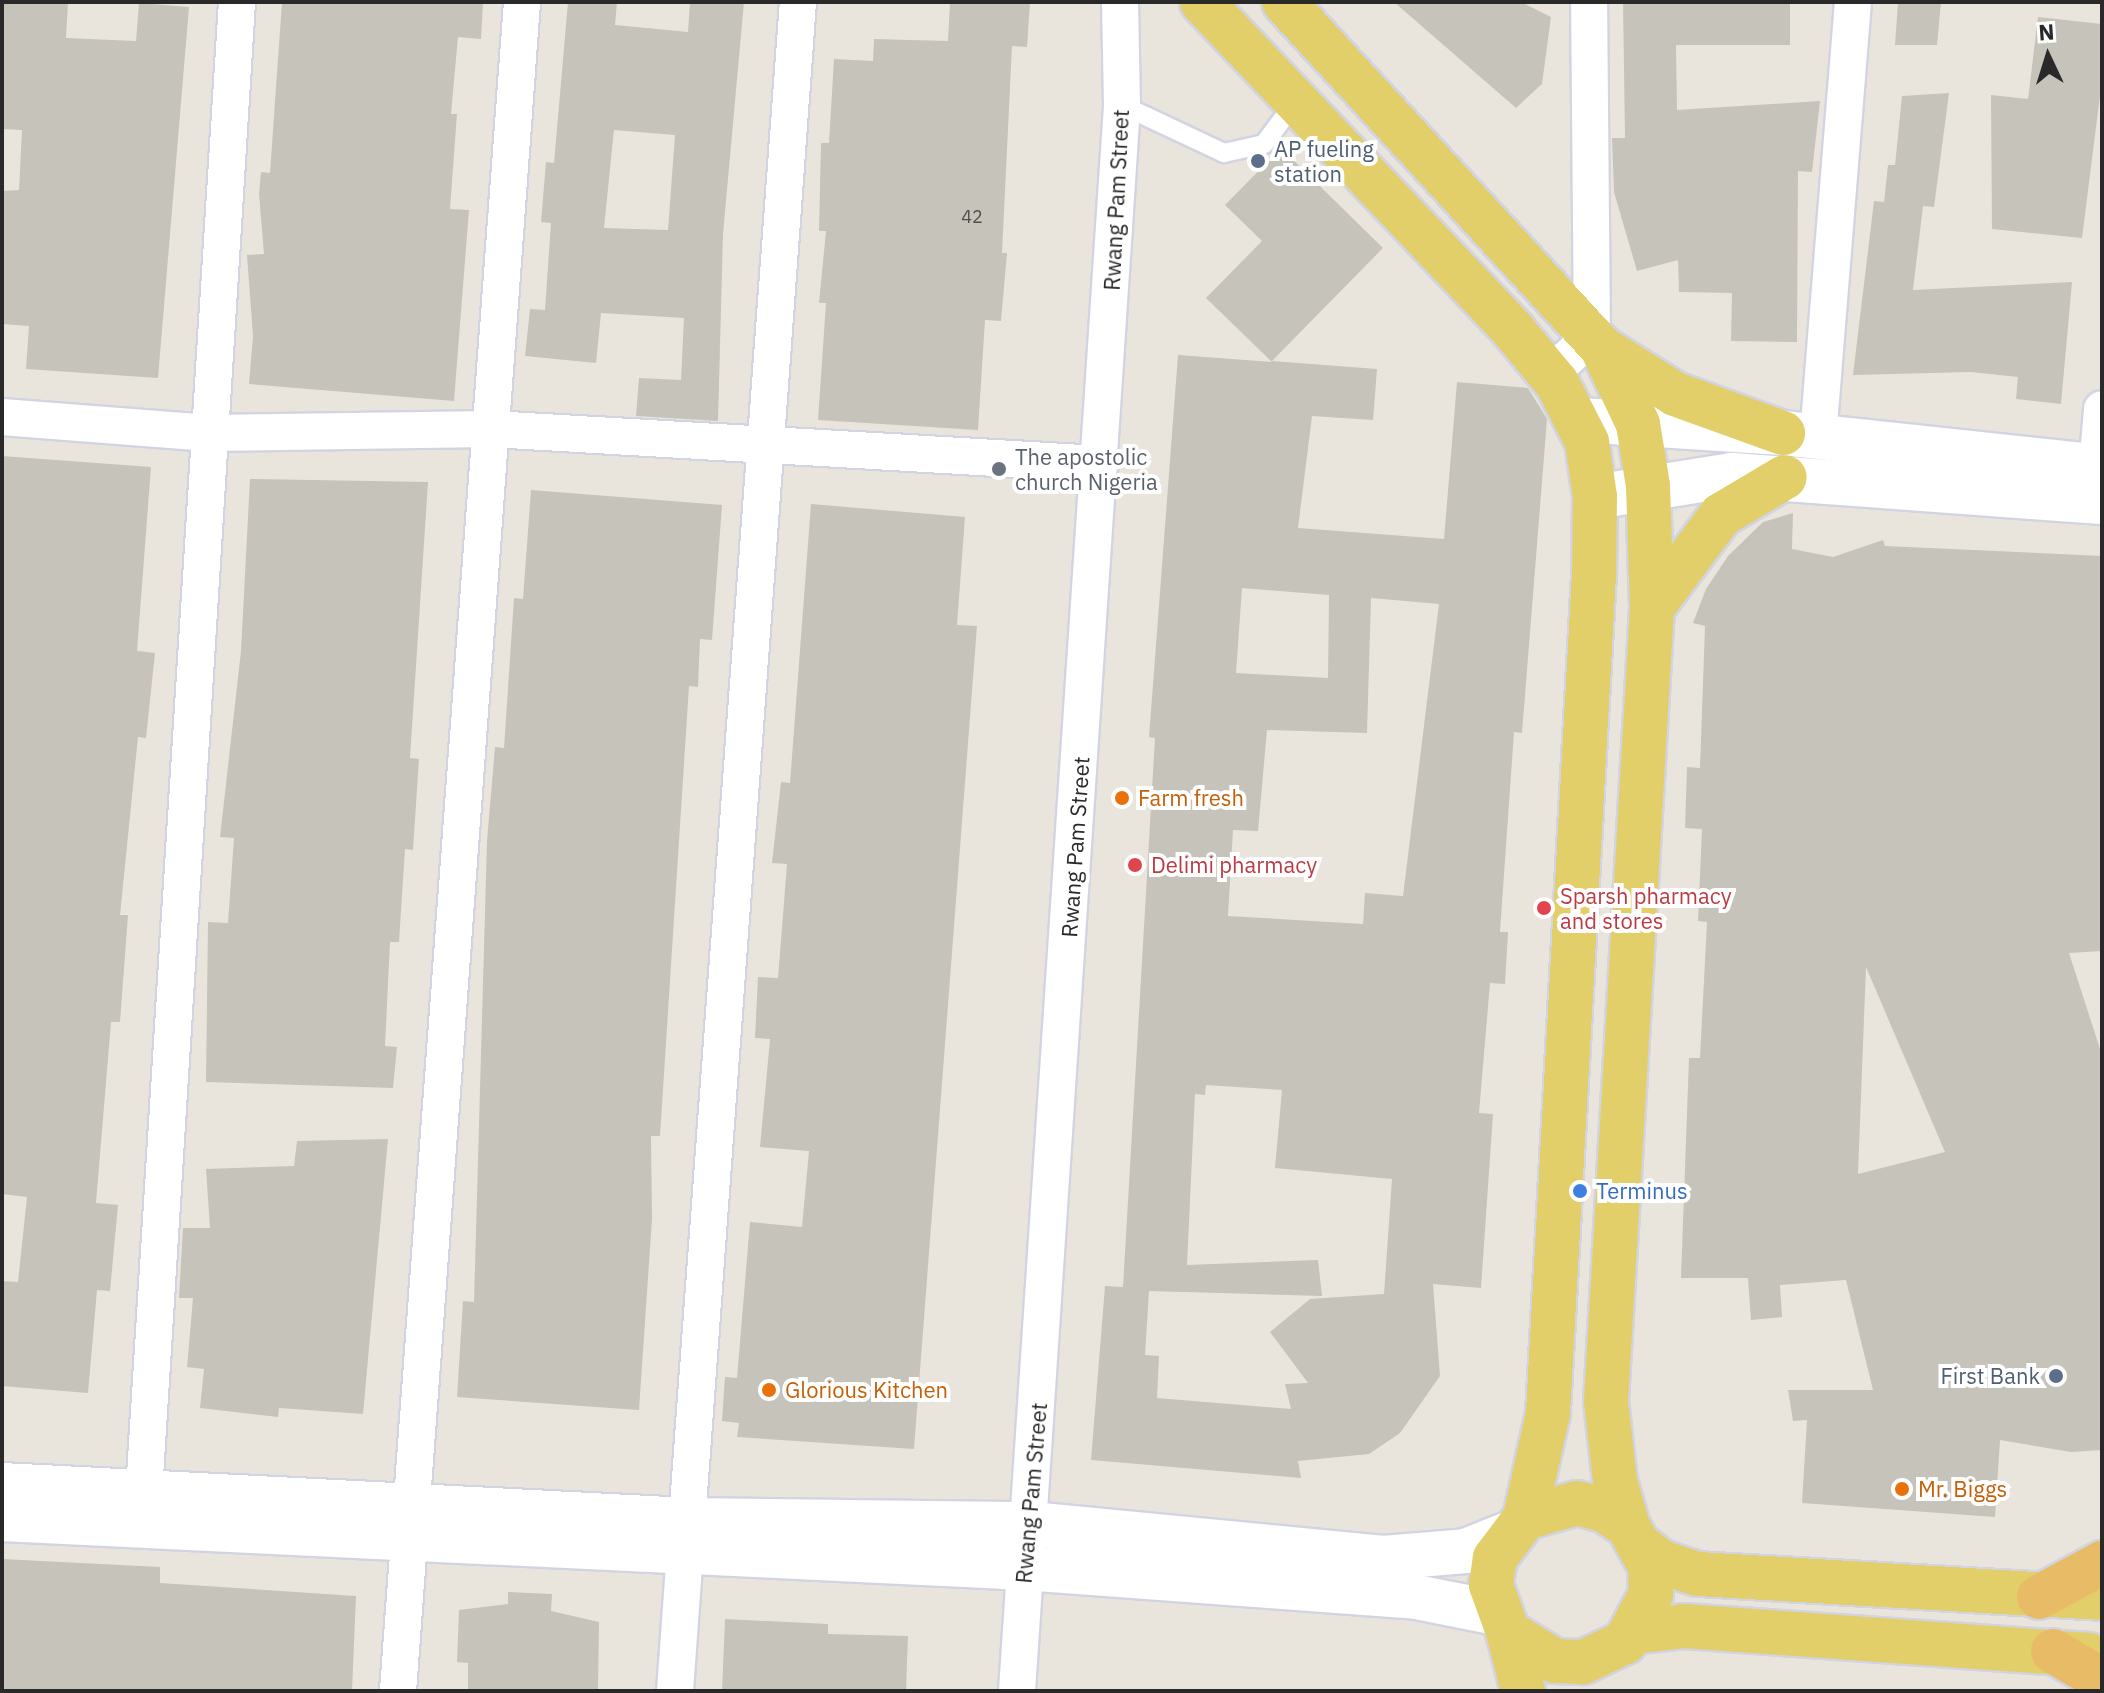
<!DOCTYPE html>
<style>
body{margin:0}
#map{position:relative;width:2104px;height:1693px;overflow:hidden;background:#eae5dc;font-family:"IBM Plex Sans",sans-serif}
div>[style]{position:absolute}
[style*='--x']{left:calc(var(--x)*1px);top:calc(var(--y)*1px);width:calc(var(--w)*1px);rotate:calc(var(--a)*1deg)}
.building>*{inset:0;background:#c6c3bb}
.roads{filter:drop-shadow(2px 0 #d2d4e1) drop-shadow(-2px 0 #d2d4e1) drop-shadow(0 2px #d2d4e1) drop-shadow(0 -2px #d2d4e1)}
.service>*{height:18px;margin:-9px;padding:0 9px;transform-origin:9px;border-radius:9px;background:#fff}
.minor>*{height:36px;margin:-18px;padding:0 18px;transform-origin:18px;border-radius:18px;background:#fff}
.tertiary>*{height:44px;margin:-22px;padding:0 22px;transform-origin:22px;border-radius:22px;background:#fff}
.primary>*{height:44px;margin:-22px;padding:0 22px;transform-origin:22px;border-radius:22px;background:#e3cf69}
.trunk>*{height:44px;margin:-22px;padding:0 22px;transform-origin:22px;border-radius:22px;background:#e8bc66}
.dots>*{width:22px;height:22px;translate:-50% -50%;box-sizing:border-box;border:4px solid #fff;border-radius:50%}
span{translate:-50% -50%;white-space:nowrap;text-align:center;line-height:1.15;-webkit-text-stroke:8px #fff;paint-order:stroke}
.number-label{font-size:18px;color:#50504e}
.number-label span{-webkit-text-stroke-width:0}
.service-label{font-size:22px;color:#4e5e75}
.left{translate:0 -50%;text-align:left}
.right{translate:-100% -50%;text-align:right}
.street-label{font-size:22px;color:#292929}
.worship-label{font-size:22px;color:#5b616d}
.food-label{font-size:22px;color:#c56008}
.health-label{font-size:22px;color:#be3a42}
.shop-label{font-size:22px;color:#366cbe}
.frame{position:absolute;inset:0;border:4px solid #292929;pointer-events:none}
.north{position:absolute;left:2008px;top:16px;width:80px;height:80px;-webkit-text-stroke:6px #fff;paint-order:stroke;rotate:356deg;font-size:22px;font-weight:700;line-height:32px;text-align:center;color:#292929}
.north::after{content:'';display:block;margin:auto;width:28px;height:36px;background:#292929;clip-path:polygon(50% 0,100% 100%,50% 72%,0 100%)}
</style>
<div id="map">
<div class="building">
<div style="clip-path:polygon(2px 2px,68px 2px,66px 38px,136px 41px,139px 3px,189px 7px,158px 378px,26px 369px,29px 326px,2px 324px,2px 191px,19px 190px,22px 130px,2px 129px)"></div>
<div style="clip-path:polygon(282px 2px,483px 3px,481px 39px,458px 37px,451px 114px,457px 114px,450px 209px,469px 210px,454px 401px,249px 384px,253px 336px,247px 255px,264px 254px,259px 194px,261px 172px,270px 173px)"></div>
<div style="clip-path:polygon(evenodd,568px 2px,617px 2px,615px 25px,688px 32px,690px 2px,744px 2px,723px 234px,718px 421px,636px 416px,639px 378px,681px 380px,684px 318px,601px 313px,596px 363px,525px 356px,530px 309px,545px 310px,551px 223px,541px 222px,546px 162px,554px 163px,568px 2px,614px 130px,675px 135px,668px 230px,604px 228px,614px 130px)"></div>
<div style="clip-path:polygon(950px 2px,1030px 2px,1027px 47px,1012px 46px,1002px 253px,1007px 253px,1001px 321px,985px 320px,978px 430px,818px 420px,826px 303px,819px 303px,826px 231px,819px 231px,821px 143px,829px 143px,834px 59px,873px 61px,874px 39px,948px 41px)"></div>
<div style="clip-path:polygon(1394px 2px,1521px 2px,1551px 17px,1542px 84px,1516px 108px)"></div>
<div style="clip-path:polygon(1623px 2px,1790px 2px,1790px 45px,1676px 45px,1677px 110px,1820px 101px,1812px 172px,1798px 171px,1797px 342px,1731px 341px,1732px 293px,1679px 292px,1678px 260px,1637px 271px,1614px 192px,1612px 138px,1625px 138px)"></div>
<div style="clip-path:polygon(1898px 2px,1941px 2px,1937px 45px,1895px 45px)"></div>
<div style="clip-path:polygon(2038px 17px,2102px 24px,2102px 80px,2082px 238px,1992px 229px,1991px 95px,2028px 99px)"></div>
<div style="clip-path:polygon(1949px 93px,1934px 207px,1923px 206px,1913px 290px,2072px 282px,2061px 404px,2016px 399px,2018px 377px,1971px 372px,1853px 375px,1874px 201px,1884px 202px,1888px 165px,1895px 165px,1902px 96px)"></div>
<div style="clip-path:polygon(evenodd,1281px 148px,1383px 248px,1272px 361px,1377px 369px,1373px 420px,1312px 416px,1298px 528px,1444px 539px,1457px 382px,1528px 388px,1547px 419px,1522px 733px,1514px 732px,1500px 932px,1508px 932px,1505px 984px,1490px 983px,1479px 1113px,1493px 1114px,1481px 1288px,1433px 1284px,1440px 1376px,1400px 1433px,1369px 1454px,1298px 1461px,1301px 1478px,1091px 1460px,1105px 1286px,1123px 1287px,1155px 738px,1149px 737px,1178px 355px,1272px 362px,1206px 298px,1262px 241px,1225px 205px,1281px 148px,1242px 588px,1329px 595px,1328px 678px,1236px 673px,1242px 588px,1281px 148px,1371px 598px,1439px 604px,1403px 896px,1365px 893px,1363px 924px,1228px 916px,1233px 830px,1258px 831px,1267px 730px,1367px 733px,1371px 598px,1281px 148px,1206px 1085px,1282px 1090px,1275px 1168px,1392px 1179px,1384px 1294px,1310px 1299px,1270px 1332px,1308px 1383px,1285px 1384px,1291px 1409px,1157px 1398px,1159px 1356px,1145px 1355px,1149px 1291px,1322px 1296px,1318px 1260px,1187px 1265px,1195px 1094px,1205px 1095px,1206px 1085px)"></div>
<div style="clip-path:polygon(2px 456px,151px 467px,137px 651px,155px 653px,146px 738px,138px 737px,120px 915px,128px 915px,120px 1022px,111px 1022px,96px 1203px,118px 1205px,110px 1291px,97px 1290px,88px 1393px,2px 1386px,2px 1281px,18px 1282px,27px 1197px,2px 1194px)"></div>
<div style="clip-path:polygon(250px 479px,428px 482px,410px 758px,419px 759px,413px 850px,405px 849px,399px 942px,390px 942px,385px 1046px,397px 1047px,393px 1088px,206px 1082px,208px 922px,228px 923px,234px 838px,220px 837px,241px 651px)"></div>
<div style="clip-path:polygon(531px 490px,722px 505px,712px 640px,700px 639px,698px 687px,689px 686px,660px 1136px,651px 1136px,652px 1219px,639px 1410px,457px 1397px,463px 1301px,474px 1302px,487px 841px,495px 747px,504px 748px,514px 598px,523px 599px)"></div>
<div style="clip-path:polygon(811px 504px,965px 517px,957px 625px,977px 626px,914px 1449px,737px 1437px,739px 1423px,722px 1421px,725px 1377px,737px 1378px,750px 1222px,802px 1227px,809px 1151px,760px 1147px,770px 1039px,755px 1038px,758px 977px,778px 978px,787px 864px,772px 863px,781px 782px,790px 783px)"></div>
<div style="clip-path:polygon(evenodd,1793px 513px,1792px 549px,1833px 557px,1883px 540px,1885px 546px,2102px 556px,2102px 951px,2069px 953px,2102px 1055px,2102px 1450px,2071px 1452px,2000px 1440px,1995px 1517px,1802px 1503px,1807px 1420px,1793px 1421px,1788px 1390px,1873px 1390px,1846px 1280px,1780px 1285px,1782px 1317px,1751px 1320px,1748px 1278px,1681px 1278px,1689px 1058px,1700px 1058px,1707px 922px,1698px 921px,1702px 829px,1685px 828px,1687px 767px,1700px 768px,1705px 626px,1693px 623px,1706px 589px,1728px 556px,1763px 522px,1793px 513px,1866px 967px,1945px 1152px,1858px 1174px,1866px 967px)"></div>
<div style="clip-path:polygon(388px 1139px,363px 1414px,279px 1408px,278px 1417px,200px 1408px,204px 1369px,187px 1367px,193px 1298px,179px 1298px,183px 1228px,210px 1228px,206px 1169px,294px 1166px,297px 1141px)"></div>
<div style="clip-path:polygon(2px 1559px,160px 1567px,160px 1583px,356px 1596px,352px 1691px,2px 1691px)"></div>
<div style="clip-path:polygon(508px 1592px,552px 1594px,551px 1611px,599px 1622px,598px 1691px,468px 1691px,468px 1663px,457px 1662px,459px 1610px,508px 1604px)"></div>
<div style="clip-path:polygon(725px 1619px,828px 1624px,828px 1634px,908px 1636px,906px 1691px,722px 1691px)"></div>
</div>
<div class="roads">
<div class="service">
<div style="--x:1122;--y:105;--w:113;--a:25.2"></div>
<div style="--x:1224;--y:153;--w:41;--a:-12.7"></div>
<div style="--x:1264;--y:144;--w:54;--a:-53.3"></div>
</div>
<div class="minor">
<div style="--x:1550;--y:374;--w:57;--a:-42.1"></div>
<div style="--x:1592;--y:336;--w:334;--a:-90.5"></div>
<div style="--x:2;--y:417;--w:208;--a:4.4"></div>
<div style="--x:209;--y:433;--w:282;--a:-0.8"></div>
<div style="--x:491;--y:429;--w:610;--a:3.29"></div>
<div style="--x:1818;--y:437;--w:436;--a:-85.4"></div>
<div style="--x:2095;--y:493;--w:84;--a:-85.2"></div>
<div style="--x:144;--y:1492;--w:1493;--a:-86.43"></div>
<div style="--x:687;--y:1520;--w:1522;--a:-85.82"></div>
<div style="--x:398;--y:1691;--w:1694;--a:-85.8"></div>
<div style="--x:675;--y:1691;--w:138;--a:-85.9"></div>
<div style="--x:1017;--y:1691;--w:1589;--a:-86.21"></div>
<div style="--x:1122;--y:105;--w:103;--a:-91.1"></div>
</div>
<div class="tertiary">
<div style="--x:1580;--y:420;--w:203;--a:3.7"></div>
<div style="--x:1783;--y:433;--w:321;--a:6.1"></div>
<div style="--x:1595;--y:497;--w:139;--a:-9.1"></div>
<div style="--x:1732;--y:475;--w:371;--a:4.2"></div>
<div style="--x:2;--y:1485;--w:686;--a:2.92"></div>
<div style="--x:687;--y:1520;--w:344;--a:0.7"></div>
<div style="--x:1031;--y:1524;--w:354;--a:5.5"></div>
<div style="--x:1383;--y:1558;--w:83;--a:-4.8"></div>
<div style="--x:1466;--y:1551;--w:45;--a:-22"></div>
<div style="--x:2;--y:1519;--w:1023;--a:2.74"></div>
<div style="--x:1024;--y:1568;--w:393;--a:4.2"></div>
<div style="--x:1416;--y:1597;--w:83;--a:11.2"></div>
</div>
<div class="primary">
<div style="--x:1202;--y:2;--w:452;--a:46.5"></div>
<div style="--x:1513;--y:330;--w:69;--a:50.3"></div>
<div style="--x:1557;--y:383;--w:66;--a:63"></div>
<div style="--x:1587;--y:442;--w:56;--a:81.7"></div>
<div style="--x:1595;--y:497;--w:77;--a:90.7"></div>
<div style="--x:1594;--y:574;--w:840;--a:93.14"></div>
<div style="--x:1548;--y:1413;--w:107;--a:102.4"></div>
<div style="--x:1284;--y:2;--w:470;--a:47.4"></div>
<div style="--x:1602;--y:348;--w:84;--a:64.7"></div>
<div style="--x:1638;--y:424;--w:63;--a:80.8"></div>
<div style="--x:1648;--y:486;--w:122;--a:88.1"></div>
<div style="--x:1652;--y:608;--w:794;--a:93.32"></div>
<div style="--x:1606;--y:1401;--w:81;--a:83.6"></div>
<div style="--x:1615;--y:1481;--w:47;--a:73.9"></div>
<div style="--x:1628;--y:1526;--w:46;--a:61.2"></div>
<div style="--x:1650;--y:1566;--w:28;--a:88"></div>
<div style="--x:1651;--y:1594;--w:55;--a:118.4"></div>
<div style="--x:1625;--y:1642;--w:47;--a:154.5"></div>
<div style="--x:1583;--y:1662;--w:28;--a:-178"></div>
<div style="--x:1555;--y:1661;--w:55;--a:-148.3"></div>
<div style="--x:1508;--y:1632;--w:50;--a:-109.9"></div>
<div style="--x:1491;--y:1585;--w:27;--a:-82"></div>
<div style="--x:1495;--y:1558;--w:50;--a:-53.1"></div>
<div style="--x:1525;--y:1518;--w:54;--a:-16.1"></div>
<div style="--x:1577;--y:1503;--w:28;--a:15"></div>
<div style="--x:1604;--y:1510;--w:29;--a:34"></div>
<div style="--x:1608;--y:352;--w:79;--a:32.1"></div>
<div style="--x:1675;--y:394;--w:115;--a:19.9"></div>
<div style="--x:1652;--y:608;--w:116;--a:-53.4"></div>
<div style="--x:1721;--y:515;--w:74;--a:-30.7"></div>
<div style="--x:1642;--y:1547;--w:24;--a:38"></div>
<div style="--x:1661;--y:1562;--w:39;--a:18"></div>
<div style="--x:1698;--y:1574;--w:405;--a:3.4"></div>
<div style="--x:1508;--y:1632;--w:61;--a:75.7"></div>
<div style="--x:1633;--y:1632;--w:51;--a:-6.7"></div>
<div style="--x:1684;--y:1626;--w:406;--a:4.1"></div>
</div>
<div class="trunk">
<div style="--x:2039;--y:1597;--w:72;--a:-28.4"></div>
<div style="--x:2053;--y:1651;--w:57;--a:30.6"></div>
</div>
</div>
<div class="dots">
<div style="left:1258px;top:161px;background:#5c6f8a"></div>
<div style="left:999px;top:469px;background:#6b7280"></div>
<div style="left:1122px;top:798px;background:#e8710a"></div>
<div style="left:1135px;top:865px;background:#e0444e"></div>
<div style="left:1544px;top:908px;background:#e0444e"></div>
<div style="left:1580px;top:1191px;background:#3f7fe0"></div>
<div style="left:2056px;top:1376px;background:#5c6f8a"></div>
<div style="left:769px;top:1390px;background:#e8710a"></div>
<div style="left:1902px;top:1489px;background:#e8710a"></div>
</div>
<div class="number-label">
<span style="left:972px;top:217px">42</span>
</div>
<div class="service-label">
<span class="left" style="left:1274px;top:161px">AP fueling<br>station</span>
<span class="right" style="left:2040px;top:1376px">First Bank</span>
</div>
<div class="street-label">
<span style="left:1116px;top:200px;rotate:-87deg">Rwang Pam Street</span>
<span style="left:1075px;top:847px;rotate:-86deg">Rwang Pam Street</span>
<span style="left:1031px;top:1493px;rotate:-85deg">Rwang Pam Street</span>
</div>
<div class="worship-label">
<span class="left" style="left:1015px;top:469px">The apostolic<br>church Nigeria</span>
</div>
<div class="food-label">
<span class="left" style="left:1138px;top:798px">Farm fresh</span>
<span class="left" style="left:785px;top:1390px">Glorious Kitchen</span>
<span class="left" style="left:1918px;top:1489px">Mr. Biggs</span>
</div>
<div class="health-label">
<span class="left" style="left:1151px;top:865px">Delimi pharmacy</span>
<span class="left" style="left:1560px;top:908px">Sparsh pharmacy<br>and stores</span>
</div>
<div class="shop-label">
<span class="left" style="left:1596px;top:1191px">Terminus</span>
</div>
<div class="frame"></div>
<div class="north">N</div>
</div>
